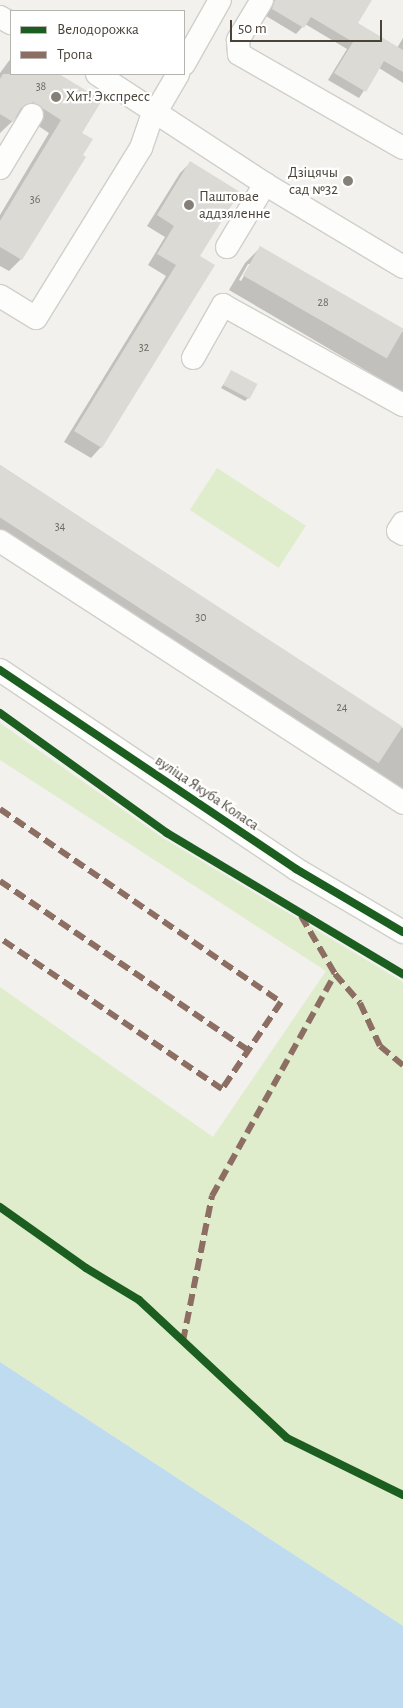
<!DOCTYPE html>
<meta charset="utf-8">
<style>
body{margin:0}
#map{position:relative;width:403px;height:1708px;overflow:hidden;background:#f2f1ed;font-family:"Alegreya Sans",sans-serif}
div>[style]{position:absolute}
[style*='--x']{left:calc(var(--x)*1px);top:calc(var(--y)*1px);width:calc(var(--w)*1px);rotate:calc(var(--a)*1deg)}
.green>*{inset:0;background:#dfedcd;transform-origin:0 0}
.water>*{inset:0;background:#bedbf0}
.shadow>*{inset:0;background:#0003}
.building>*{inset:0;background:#dcdad5;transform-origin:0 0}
.roads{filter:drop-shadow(1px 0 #d0cfca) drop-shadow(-1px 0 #d0cfca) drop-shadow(0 1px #d0cfca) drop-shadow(0 -1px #d0cfca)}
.minor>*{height:22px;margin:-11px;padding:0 11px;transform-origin:11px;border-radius:11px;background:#fdfdfc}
.quiet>*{height:6px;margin-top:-3px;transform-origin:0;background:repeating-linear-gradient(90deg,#8d6e63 0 12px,transparent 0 18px)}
.cycleway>*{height:8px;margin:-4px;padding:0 4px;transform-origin:4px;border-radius:4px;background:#1b5e20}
.dots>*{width:14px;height:14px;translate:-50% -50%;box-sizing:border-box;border:2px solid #fff;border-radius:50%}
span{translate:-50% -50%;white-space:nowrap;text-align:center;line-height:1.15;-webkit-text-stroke:4.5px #fff;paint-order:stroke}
.number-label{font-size:12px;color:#6e6a60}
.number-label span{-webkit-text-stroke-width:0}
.poi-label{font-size:15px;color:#494338}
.left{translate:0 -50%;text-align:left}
.right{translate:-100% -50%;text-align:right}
.street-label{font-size:15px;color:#494338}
.legend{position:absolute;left:10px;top:10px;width:175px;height:65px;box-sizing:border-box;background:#fff;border:1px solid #b6b4af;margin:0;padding:6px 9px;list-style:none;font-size:15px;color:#494338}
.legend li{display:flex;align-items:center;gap:10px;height:25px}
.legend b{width:25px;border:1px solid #b6b4af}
.scale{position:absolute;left:230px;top:20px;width:152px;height:22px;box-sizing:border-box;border:2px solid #494338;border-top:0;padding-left:6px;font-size:15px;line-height:18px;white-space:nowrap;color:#494338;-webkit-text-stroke:4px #fff;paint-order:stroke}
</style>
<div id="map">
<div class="green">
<div style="left:217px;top:468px;width:106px;height:50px;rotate:33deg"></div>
<div style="clip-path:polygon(0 723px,163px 838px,403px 982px,403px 1626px,0 1362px,0 987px,213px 1137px,326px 971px,0 760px)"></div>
</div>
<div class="water">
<div style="clip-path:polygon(0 1362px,403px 1626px,403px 1708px,0 1708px)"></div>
</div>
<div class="shadow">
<div style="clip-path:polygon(274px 0,370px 0,356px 23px,397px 48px,403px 38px,403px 83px,379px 68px,359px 98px,328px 80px,347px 49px,305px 24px,296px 34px,266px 16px)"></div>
<div style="clip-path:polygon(11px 58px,11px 74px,56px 74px,101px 101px,81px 134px,21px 259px,9px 271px,0 266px,0 215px,49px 133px,20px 114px,0 133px,0 73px)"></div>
<div style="clip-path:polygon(190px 163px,199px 256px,101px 447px,91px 458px,64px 442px,166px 276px,148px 265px,165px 237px,147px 226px,180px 173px)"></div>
<div style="clip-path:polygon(evenodd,260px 248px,403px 332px,403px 392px,229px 290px,245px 263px,260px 248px,248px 264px,251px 264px,241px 281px,239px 280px,248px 264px)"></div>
<div style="clip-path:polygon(232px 372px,248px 398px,245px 401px,221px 388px)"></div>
<div style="clip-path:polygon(0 465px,403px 728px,403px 796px,0 533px)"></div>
</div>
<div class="building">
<div style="clip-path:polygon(275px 0,372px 0,358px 23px,403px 50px,403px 72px,384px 61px,366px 92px,334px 73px,353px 42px,311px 17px,304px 28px,272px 9px)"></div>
<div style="clip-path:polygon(3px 74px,59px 74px,102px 100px,82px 133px,93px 139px,83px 155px,86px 157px,22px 260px,0 247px,0 221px,61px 120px,33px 102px,21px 108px,13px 122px,0 114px,0 79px)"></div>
<div style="clip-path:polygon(190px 161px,240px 192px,200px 256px,215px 265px,102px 448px,74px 431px,176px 265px,157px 254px,174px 226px,157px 215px)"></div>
<div style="left:260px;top:246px;width:166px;height:34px;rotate:30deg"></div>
<div style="left:231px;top:370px;width:30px;height:17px;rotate:28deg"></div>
<div style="left:0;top:465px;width:480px;height:44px;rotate:33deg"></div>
</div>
<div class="roads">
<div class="minor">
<div style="--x:262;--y:0;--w:47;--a:121"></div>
<div style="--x:238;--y:40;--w:14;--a:86"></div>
<div style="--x:239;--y:54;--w:189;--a:29.8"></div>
<div style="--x:0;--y:17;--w:13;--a:29"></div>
<div style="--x:184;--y:64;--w:73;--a:-60.6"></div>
<div style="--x:97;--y:74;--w:201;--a:33.2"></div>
<div style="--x:265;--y:184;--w:161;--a:31"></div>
<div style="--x:0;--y:168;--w:62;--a:-58.9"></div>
<div style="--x:227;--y:247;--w:74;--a:-58.9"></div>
<div style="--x:0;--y:296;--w:42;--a:31.4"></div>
<div style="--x:36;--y:318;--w:200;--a:-58.3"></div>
<div style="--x:141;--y:148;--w:28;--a:-71"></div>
<div style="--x:150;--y:122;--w:56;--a:-59.7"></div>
<div style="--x:193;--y:358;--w:61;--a:-60.5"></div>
<div style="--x:223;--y:305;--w:206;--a:29.1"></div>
<div style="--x:403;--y:523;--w:9;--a:122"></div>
<div style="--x:398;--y:531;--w:6;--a:31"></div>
<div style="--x:0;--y:541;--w:481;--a:33"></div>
<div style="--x:0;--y:670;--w:357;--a:33.9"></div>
<div style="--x:296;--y:869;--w:124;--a:30.5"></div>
</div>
</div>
<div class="quiet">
<div style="--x:0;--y:809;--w:341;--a:34.5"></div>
<div style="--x:281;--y:1002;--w:105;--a:124.1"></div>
<div style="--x:222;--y:1089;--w:268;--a:-145.8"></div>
<div style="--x:0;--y:881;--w:300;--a:34.3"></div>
<div style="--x:301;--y:916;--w:67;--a:59.6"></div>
<div style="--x:335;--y:974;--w:38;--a:49"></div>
<div style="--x:360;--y:1003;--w:47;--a:65.1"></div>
<div style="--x:380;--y:1046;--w:30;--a:40"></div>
<div style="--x:183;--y:1341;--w:148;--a:-78.7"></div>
<div style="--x:212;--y:1196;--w:254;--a:-61"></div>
</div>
<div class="cycleway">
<div style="--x:0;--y:670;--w:357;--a:33.9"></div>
<div style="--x:296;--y:869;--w:124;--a:30.5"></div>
<div style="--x:0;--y:713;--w:206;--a:35.7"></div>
<div style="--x:167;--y:833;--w:275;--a:30.9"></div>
<div style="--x:0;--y:1207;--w:105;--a:35.3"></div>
<div style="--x:86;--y:1268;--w:62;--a:31.1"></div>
<div style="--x:139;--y:1300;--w:202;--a:43"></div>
<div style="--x:287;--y:1438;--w:129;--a:26.2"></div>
</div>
<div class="dots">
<div style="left:56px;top:97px;background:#848077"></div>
<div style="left:348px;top:181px;background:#848077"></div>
<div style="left:189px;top:205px;background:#848077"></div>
</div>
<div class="number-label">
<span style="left:41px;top:87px">38</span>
<span style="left:35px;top:200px">36</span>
<span style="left:323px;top:303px">28</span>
<span style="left:144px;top:348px">32</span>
<span style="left:60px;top:527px">34</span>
<span style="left:201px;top:618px">30</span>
<span style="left:342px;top:708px">24</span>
</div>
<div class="poi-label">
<span class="left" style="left:66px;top:97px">Хит! Экспресс</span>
<span class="right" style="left:338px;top:181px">Дзіцячы<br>сад №32</span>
<span class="left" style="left:199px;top:205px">Паштовае<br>аддзяленне</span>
</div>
<div class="street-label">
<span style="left:207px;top:793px;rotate:34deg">вуліца Якуба Коласа</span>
</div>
<ul class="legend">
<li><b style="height:6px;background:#1b5e20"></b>Велодорожка</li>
<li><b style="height:6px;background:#8d6e63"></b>Тропа</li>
</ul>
<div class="scale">50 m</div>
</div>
